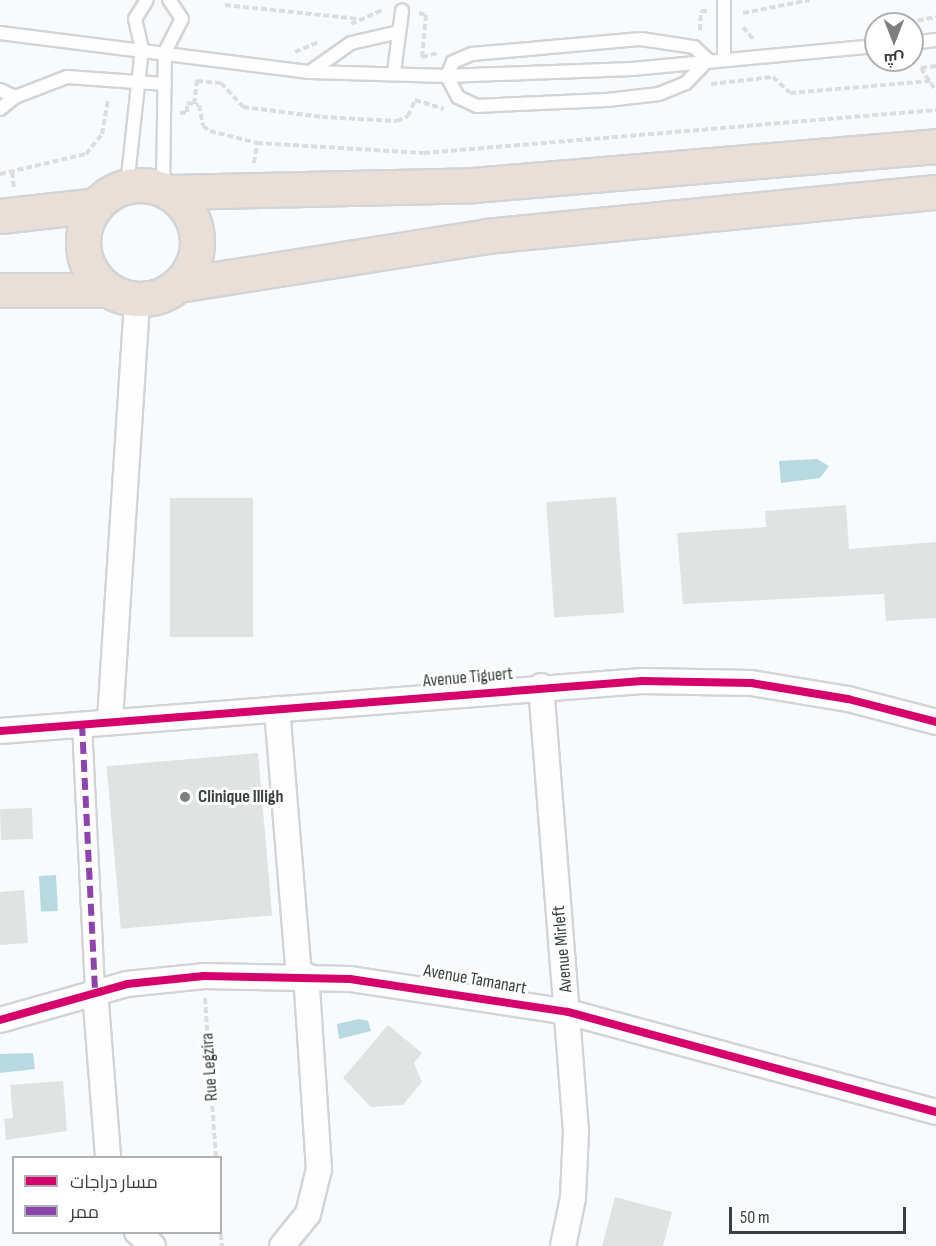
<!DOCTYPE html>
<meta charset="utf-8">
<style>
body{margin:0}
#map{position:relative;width:936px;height:1246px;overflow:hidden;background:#f8fbfd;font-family:"Sofia Sans Condensed",Cairo,sans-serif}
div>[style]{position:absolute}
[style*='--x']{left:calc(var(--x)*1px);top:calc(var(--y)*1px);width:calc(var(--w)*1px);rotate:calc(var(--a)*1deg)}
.water>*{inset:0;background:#b8d9df;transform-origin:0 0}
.building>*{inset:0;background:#e1e2e2;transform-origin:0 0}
.path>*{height:4px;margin-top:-2px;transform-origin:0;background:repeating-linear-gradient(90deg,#ddddde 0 6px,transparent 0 9px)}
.roads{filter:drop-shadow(2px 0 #d2d4d6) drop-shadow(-2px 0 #d2d4d6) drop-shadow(0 2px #d2d4d6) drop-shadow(0 -2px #d2d4d6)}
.service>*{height:12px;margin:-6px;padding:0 6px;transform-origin:6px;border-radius:6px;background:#fefeff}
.pedestrian>*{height:18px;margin:-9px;padding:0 9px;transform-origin:9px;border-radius:9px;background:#fefeff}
.minor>*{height:24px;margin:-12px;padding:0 12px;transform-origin:12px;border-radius:12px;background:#fefeff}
.trunk>*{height:33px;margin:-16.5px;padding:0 16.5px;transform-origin:16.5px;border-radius:16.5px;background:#e9dfd7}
.trunk>.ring{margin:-16.5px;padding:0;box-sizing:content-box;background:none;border:33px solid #e9dfd7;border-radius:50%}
.quiet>*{height:6px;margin-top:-3px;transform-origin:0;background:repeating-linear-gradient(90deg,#8e44ad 0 12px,transparent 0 18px)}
.cycleway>*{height:8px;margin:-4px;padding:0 4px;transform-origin:4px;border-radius:4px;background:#d6006c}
.dots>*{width:16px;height:16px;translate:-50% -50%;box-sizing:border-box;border:3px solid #fff;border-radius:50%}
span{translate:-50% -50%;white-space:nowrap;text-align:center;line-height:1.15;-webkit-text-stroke:6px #fff;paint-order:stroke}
.street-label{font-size:18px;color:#3b3d3f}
.poi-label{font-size:18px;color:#3b3d3f;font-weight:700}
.left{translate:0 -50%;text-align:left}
.legend{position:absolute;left:12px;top:1156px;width:210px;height:78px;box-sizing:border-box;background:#fff;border:2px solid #b1b1b2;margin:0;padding:8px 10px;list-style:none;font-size:18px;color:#3b3d3f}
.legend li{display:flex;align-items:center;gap:12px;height:30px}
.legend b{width:30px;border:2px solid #b1b1b2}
.north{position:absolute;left:864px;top:12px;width:60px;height:60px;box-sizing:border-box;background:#fff;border:2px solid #b1b1b2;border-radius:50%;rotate:180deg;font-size:16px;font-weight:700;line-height:24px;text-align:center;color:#3b3d3f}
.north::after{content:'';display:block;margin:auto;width:21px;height:27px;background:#7d8082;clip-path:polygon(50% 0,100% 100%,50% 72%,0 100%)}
.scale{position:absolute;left:729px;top:1207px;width:177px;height:27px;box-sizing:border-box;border:3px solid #3b3d3f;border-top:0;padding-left:8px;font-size:18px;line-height:21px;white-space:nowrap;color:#3b3d3f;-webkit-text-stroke:4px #fff;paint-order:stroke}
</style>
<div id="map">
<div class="water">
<div style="clip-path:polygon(817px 459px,829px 466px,820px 478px,781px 483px,779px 461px)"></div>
<div style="left:56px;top:875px;width:36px;height:17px;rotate:87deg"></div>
<div style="clip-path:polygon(359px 1019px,368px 1021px,371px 1031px,339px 1039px,337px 1024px)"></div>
<div style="clip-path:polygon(33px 1053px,35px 1069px,0 1073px,0 1054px)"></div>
</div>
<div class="building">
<div style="left:616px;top:497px;width:116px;height:70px;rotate:86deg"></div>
<div style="left:253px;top:498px;width:139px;height:83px;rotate:90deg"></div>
<div style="clip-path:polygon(846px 505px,849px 549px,936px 542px,936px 618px,886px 621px,884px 594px,683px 604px,677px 533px,766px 527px,765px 511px)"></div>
<div style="left:258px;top:753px;width:163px;height:152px;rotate:85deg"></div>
<div style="left:32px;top:808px;width:31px;height:32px;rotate:88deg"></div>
<div style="clip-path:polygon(24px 890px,28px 943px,0 945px,0 892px)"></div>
<div style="clip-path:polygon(388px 1025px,422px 1053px,414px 1063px,422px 1082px,403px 1105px,371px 1107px,343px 1078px)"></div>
<div style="clip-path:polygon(63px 1081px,67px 1131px,6px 1140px,4px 1119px,13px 1118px,10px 1085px)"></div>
<div style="clip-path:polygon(615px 1197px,672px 1212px,663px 1246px,602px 1246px)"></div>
</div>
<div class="path">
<div style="--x:225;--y:5;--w:135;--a:6"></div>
<div style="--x:419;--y:13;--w:7;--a:16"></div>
<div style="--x:426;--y:15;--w:42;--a:95.4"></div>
<div style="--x:422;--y:57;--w:16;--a:-14"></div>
<div style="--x:743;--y:13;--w:68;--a:-11"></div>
<div style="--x:351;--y:24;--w:36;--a:-24"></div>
<div style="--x:900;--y:24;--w:37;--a:-11"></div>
<div style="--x:743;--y:27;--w:16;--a:50"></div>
<div style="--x:700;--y:30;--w:19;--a:-87"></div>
<div style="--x:701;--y:11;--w:6;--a:0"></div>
<div style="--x:295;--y:52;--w:26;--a:-23"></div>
<div style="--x:936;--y:66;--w:15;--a:172"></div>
<div style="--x:921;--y:68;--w:27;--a:57"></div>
<div style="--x:197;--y:81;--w:24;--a:5"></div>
<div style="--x:221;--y:83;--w:33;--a:47"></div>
<div style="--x:243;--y:107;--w:80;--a:7.2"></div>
<div style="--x:322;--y:117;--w:75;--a:3.1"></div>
<div style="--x:397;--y:121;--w:12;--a:-24"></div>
<div style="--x:408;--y:116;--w:17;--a:-66"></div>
<div style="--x:415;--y:100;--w:30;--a:17"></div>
<div style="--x:711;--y:84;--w:62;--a:-6.4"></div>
<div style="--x:773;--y:77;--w:23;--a:43"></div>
<div style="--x:790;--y:93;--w:142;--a:-4.9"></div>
<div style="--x:194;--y:104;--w:24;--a:-83"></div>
<div style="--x:180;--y:113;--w:7;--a:-8"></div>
<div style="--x:187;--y:112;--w:9;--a:-90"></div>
<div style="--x:187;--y:103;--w:12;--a:9"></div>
<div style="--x:199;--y:105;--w:21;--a:79"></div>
<div style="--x:203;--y:126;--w:9;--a:36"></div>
<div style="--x:210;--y:131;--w:49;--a:14.3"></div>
<div style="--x:257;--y:143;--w:167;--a:3.4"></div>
<div style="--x:424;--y:153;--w:514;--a:-4.8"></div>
<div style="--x:254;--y:163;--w:20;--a:-81"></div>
<div style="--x:12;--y:172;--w:17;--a:83"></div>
<div style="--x:0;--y:174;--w:88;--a:-13.1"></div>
<div style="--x:86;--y:154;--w:26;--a:-51"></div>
<div style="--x:102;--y:134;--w:36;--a:-80"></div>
<div style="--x:205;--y:998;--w:160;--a:86.1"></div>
<div style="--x:220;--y:1225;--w:21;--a:85"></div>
</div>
<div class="roads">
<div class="service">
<div style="--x:0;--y:33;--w:312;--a:7.2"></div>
<div style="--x:310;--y:72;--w:137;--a:1.7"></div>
<div style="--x:447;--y:76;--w:185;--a:-2.2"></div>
<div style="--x:632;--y:69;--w:245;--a:-5.4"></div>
<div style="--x:641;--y:39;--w:54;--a:8.6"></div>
<div style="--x:694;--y:47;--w:19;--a:43"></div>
<div style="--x:708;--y:60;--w:32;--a:134"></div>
<div style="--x:686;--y:83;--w:29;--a:158"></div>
<div style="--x:659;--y:94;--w:52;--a:173.4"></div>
<div style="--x:607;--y:100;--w:130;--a:177.4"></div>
<div style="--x:477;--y:106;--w:21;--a:-155"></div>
<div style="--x:458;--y:97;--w:24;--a:-118"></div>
<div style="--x:447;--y:76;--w:15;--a:-67"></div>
<div style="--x:453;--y:62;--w:21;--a:-23"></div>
<div style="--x:472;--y:54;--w:170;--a:-5.1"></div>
<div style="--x:912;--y:43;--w:24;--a:-7"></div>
<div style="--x:724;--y:60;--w:60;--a:-90"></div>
<div style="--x:310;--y:72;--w:50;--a:-35.3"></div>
<div style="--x:351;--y:43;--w:49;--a:-12.9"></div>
<div style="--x:394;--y:72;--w:62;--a:-82.5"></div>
<div style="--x:0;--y:90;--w:17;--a:25"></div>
<div style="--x:0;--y:109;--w:19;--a:-39"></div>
<div style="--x:15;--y:97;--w:56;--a:-21"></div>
<div style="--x:67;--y:77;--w:98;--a:4.1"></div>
<div style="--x:127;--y:186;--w:138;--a:-83.8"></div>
<div style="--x:142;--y:49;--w:31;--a:-103"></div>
<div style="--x:135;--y:19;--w:22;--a:-58"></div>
<div style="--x:163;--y:189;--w:137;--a:-89.2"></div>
<div style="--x:165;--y:52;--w:37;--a:-63"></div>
<div style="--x:182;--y:19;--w:23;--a:-124"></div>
</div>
<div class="pedestrian">
<div style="--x:82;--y:724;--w:267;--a:87.2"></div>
</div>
<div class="minor">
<div style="--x:541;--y:686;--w:446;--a:85.5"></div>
<div style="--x:576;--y:1131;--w:67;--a:92.6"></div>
<div style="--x:573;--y:1198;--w:49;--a:101.8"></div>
<div style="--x:277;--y:709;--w:266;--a:85.3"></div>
<div style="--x:110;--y:720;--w:422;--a:-86.3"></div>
<div style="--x:0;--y:731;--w:644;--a:-4.45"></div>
<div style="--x:642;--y:681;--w:109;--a:1.1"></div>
<div style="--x:751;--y:683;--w:98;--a:9.4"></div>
<div style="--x:848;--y:699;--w:91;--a:14.6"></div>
<div style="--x:95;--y:991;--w:168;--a:85.5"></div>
<div style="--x:0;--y:1020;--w:132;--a:-15.8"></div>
<div style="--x:127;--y:984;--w:77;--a:-5.9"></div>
<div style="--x:204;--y:976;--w:146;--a:1.2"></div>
<div style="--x:350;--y:979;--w:220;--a:8.6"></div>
<div style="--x:568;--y:1012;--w:381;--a:15.2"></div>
<div style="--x:137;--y:1232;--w:21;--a:41"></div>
<div style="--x:282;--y:1246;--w:41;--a:-50.9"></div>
<div style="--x:308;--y:1214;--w:46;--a:-76.3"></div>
<div style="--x:319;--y:1169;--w:194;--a:-93.8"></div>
</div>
<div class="trunk">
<div class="ring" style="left:83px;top:185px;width:81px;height:81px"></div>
<div style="--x:171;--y:192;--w:302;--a:-1.3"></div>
<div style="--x:473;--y:185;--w:465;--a:-4.8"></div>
<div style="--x:0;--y:216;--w:97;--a:-6.5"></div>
<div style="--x:178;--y:285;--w:312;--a:-9"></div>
<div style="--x:486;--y:236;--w:452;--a:-5.6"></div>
<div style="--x:0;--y:290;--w:107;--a:0"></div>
</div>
</div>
<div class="quiet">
<div style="--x:82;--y:724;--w:267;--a:87.2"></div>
</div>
<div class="cycleway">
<div style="--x:0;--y:731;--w:644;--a:-4.45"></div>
<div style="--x:642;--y:681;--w:109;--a:1.1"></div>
<div style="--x:751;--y:683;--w:98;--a:9.4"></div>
<div style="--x:848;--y:699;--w:91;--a:14.6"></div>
<div style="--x:0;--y:1020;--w:132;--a:-15.8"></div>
<div style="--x:127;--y:984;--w:77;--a:-5.9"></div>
<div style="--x:204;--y:976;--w:146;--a:1.2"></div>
<div style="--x:350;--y:979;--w:220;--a:8.6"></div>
<div style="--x:568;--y:1012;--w:381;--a:15.2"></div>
</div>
<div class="dots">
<div style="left:185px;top:797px;background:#7d8082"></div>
</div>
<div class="street-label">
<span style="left:468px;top:678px;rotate:-5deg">Avenue Tiguert</span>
<span style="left:563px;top:949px;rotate:-95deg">Avenue Mirleft</span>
<span style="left:475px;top:980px;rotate:10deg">Avenue Tamanart</span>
<span style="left:210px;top:1067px;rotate:-94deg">Rue Legzira</span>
</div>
<div class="poi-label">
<span class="left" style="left:198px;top:797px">Clinique Illigh</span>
</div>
<ul class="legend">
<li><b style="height:8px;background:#d6006c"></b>مسار دراجات</li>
<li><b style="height:8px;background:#8e44ad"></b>ممر</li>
</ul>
<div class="north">ش</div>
<div class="scale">50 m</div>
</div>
